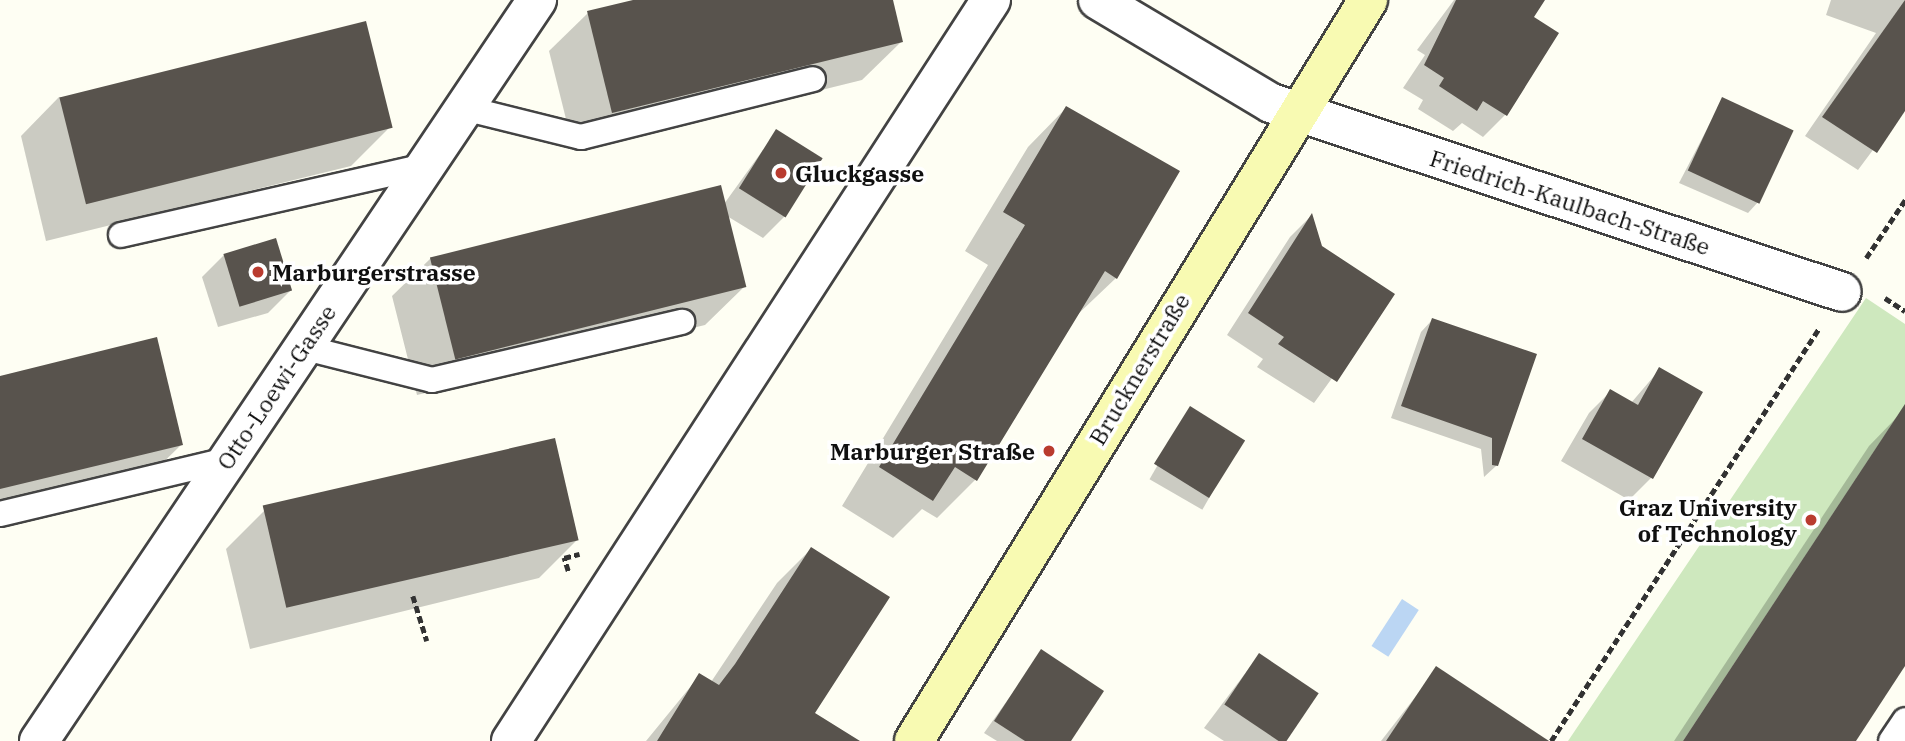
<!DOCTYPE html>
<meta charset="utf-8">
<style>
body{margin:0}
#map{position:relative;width:1905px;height:741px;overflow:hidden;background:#fefef3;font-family:"IBM Plex Serif",serif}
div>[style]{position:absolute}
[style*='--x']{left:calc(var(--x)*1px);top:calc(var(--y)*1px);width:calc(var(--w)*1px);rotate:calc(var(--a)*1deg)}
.green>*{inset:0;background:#cee8be}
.water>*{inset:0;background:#bbd6f3;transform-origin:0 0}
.shadow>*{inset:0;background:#0003;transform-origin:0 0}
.building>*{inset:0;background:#58534d;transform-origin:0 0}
.path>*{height:4.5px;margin-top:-2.25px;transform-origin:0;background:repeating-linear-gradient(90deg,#323232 0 7px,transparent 0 10.5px)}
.roads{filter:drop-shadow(2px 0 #434343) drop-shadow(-2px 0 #434343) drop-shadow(0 2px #434343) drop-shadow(0 -2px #434343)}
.lane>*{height:24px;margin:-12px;padding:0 12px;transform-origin:12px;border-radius:12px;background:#fff}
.street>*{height:38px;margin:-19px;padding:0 19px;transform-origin:19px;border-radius:19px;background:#fff}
.secondary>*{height:38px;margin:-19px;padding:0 19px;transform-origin:19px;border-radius:19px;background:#f8fab2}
.dots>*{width:19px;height:19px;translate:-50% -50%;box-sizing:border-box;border:4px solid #fff;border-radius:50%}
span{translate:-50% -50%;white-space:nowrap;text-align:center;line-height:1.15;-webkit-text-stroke:7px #fff;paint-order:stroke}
.poi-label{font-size:23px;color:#101010;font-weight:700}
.left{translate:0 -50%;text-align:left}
.right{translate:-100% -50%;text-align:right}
.street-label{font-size:23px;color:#101010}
</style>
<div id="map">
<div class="green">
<div style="clip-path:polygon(1866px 298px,1905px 324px,1905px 419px,1898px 415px,1683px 741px,1568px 741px)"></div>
</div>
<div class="water">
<div style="left:1402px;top:599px;width:20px;height:56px;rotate:33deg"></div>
</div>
<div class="shadow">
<div style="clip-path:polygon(640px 0,891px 0,901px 42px,862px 80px,574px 151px,549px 51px,588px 13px)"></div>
<div style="clip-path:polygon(1454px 0,1504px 0,1505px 115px,1483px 137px,1462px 123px,1453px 131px,1418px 109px,1423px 100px,1403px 88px,1425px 55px,1417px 50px)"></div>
<div style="clip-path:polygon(1831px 0,1905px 0,1905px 107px,1858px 170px,1805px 136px,1876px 33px,1826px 15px)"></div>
<div style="clip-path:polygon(59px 97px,390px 127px,351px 166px,46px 241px,21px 136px)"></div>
<div style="clip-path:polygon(1722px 100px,1759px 201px,1748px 213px,1679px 183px)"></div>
<div style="clip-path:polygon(1066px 108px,1116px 278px,1076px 316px,975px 480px,937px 518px,922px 509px,893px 538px,842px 506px,988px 265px,965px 251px,1028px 147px)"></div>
<div style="clip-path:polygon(776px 132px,785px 216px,763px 238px,727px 216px,744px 287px,705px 325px,417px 395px,392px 296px,431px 258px,724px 204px)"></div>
<div style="clip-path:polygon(1311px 216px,1320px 248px,1393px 294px,1314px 403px,1257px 367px,1263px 359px,1227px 335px,1290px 237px)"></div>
<div style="clip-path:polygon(224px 255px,290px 291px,268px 313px,218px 327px,202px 277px)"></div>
<div style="clip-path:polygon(1432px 320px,1535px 355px,1496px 466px,1484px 477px,1481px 449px,1391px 418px,1421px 332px)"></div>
<div style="clip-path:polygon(1660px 369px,1701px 393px,1651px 478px,1629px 500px,1561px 461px,1589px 413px,1611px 391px,1631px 403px)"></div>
<div style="clip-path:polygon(0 377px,181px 445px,142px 483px,0 518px)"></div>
<div style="left:1190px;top:409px;width:61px;height:81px;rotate:30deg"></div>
<div style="clip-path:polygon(1898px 416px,1905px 421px,1905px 664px,1855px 741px,1674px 741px,1869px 446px)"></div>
<div style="clip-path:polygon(264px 511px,578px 539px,539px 578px,250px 649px,226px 549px)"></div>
<div style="clip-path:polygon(811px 549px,812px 714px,822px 741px,646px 741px,700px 675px,711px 682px,777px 583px)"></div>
<div style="clip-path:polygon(1042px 652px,1069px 741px,997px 741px,984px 733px)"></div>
<div style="clip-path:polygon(1259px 655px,1317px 694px,1284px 741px,1224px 741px,1204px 728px)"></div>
<div style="clip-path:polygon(1437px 669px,1529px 741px,1381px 741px)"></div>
</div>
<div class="building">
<div style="clip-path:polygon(633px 0,893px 0,903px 42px,612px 113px,587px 11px)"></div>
<div style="clip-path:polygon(1456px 0,1545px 0,1534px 17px,1559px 33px,1507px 116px,1483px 101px,1477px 111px,1439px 86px,1444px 78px,1424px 65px)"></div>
<div style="clip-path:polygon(1905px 0,1905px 111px,1877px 153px,1822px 117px)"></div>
<div style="left:366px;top:21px;width:110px;height:316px;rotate:76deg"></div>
<div style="left:1722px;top:97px;width:79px;height:81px;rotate:25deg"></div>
<div style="clip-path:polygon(1066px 106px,1180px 171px,1117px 279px,1105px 271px,977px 481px,955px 467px,933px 501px,879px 467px,1025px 225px,1003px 212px)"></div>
<div style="left:776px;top:129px;width:55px;height:70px;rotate:32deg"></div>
<div style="left:721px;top:185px;width:105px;height:300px;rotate:76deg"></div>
<div style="clip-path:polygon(1312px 213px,1322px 246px,1395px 294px,1337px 382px,1278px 344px,1284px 337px,1248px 313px)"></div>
<div style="left:276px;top:238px;width:55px;height:55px;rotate:73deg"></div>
<div style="clip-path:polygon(1432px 318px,1537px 354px,1498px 466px,1492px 465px,1492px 438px,1401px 406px)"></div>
<div style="clip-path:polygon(157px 337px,183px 445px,0 489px,0 376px)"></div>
<div style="clip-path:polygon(1659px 367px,1703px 392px,1653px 479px,1582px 439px,1610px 389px,1638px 405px)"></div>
<div style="clip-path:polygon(1905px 404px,1905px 666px,1856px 741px,1683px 741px)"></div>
<div style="left:1190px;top:406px;width:65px;height:68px;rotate:32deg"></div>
<div style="left:555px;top:438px;width:105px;height:300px;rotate:77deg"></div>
<div style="clip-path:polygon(811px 547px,890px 597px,815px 713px,860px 741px,657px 741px,699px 673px,719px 685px,735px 664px)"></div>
<div style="clip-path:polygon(1041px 649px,1104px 691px,1071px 741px,1025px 741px,994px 721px)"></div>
<div style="left:1259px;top:653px;width:72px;height:62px;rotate:34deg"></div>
<div style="clip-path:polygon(1436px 666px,1549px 741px,1386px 741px)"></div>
</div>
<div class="path">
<div style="--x:1866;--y:258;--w:70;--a:-56.1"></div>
<div style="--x:1885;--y:298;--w:24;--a:33"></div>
<div style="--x:568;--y:571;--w:14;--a:-107"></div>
<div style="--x:564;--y:558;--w:16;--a:-15"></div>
<div style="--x:413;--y:596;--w:47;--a:72.7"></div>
<div style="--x:1551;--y:741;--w:491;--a:-57"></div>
</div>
<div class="roads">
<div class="lane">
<div style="--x:464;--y:108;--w:121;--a:13.9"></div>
<div style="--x:581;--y:137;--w:239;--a:-14"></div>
<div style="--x:121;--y:235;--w:312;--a:-12.8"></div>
<div style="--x:302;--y:347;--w:134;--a:14.2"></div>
<div style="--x:432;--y:380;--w:257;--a:-13.1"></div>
<div style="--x:0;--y:514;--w:233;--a:-13.4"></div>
<div style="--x:1891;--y:741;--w:25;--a:-56"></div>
</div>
<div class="street">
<div style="--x:1098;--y:0;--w:201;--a:30.8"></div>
<div style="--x:1271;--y:103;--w:601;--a:18.31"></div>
<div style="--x:39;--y:741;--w:893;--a:-56.1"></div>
<div style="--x:511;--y:741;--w:883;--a:-57.07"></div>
</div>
<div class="secondary">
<div style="--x:914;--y:741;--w:869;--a:-58.5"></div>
</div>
</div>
<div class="dots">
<div style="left:781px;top:173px;background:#b93b2f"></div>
<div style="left:258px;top:272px;background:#b93b2f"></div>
<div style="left:1049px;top:451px;background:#b93b2f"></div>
<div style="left:1811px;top:520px;background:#b93b2f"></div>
</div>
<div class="poi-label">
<span class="left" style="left:795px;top:173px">Gluckgasse</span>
<span class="left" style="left:272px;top:272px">Marburgerstrasse</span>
<span class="right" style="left:1035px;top:451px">Marburger Straße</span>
<span class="right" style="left:1797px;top:520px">Graz University<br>of Technology</span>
</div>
<div class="street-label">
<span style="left:1570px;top:202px;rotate:18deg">Friedrich-Kaulbach-Straße</span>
<span style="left:1139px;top:369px;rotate:-59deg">Brucknerstraße</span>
<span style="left:276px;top:387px;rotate:-56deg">Otto-Loewi-Gasse</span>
</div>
</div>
